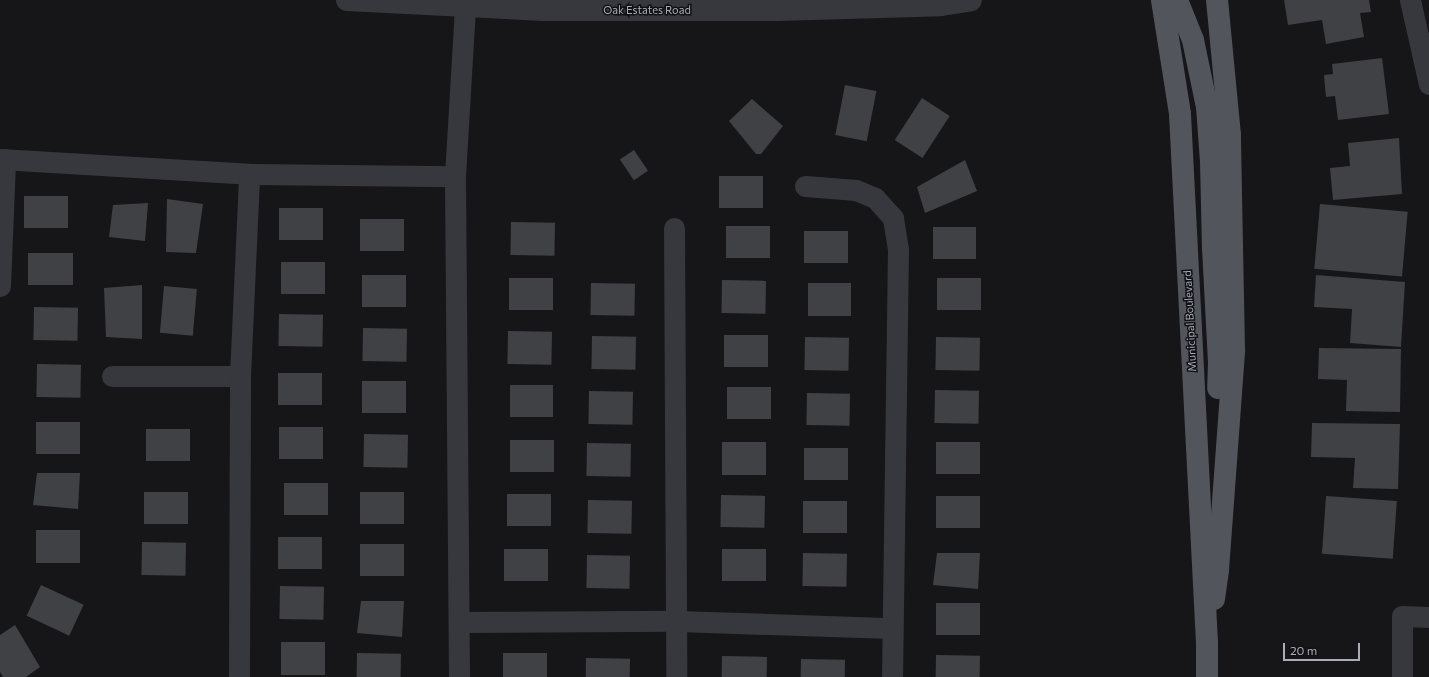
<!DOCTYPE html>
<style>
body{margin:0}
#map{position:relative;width:1429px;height:677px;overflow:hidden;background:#161618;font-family:Commissioner,sans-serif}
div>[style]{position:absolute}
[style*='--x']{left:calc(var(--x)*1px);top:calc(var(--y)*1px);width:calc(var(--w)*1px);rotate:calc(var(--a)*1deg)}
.building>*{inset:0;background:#404145;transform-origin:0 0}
.minor>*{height:21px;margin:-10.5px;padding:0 10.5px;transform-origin:10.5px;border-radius:10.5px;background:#37383d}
.primary>*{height:22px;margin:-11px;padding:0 11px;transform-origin:11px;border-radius:11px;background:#53555c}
span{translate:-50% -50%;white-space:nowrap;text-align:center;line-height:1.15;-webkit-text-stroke:3px #111113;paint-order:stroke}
.street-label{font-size:11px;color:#a8adb8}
.scale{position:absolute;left:1283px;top:643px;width:77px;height:18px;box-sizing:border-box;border:2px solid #a8adb8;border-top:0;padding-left:5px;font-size:12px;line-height:14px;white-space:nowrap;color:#a8adb8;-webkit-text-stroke:3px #111113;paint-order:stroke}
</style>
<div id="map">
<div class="building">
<div style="clip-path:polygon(1284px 0,1369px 0,1371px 12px,1360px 13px,1364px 37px,1326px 44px,1322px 20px,1288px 25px)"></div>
<div style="clip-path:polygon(1382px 58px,1389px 114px,1338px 120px,1335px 96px,1326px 97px,1324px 75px,1333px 74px,1332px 64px)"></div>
<div style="left:845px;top:85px;width:32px;height:51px;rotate:11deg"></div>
<div style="left:922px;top:98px;width:33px;height:50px;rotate:33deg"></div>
<div style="clip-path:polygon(752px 99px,783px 126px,761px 154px,756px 154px,729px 121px)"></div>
<div style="clip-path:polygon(1399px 138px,1402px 194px,1333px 200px,1330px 168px,1350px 166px,1348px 143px)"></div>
<div style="left:634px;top:150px;width:25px;height:17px;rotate:56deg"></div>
<div style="clip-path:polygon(965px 160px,977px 191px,925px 213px,917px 187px)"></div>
<div style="left:719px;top:176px;width:44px;height:32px"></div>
<div style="left:24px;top:196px;width:44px;height:32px"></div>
<div style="clip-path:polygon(167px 199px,203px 204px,196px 253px,166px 252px)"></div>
<div style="clip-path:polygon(148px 203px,145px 241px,109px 237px,113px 205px)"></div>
<div style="left:1320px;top:204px;width:88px;height:65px;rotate:5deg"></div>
<div style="left:279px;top:208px;width:44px;height:32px"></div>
<div style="left:360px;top:219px;width:44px;height:32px"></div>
<div style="left:511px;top:222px;width:44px;height:33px;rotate:1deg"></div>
<div style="left:726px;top:226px;width:44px;height:32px"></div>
<div style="left:933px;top:227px;width:43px;height:32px"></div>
<div style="left:804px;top:231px;width:44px;height:32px"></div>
<div style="left:28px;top:253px;width:45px;height:32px"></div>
<div style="left:281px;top:262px;width:44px;height:32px"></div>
<div style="left:362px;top:275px;width:44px;height:32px"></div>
<div style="clip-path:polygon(1316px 275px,1405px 282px,1401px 347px,1350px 343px,1352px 309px,1314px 307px)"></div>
<div style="left:509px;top:278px;width:44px;height:32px"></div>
<div style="left:937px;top:278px;width:44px;height:32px"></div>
<div style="left:722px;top:280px;width:44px;height:33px;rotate:1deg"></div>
<div style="left:591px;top:283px;width:44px;height:32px;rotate:1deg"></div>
<div style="left:808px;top:283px;width:43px;height:33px"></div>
<div style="clip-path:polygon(142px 285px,142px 339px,106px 337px,104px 288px)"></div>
<div style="left:164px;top:286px;width:33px;height:47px;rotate:5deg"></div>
<div style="left:34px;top:307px;width:44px;height:33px;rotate:1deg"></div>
<div style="left:279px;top:314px;width:44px;height:32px;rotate:1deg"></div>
<div style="left:363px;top:328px;width:44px;height:33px;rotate:1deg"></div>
<div style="left:508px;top:331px;width:44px;height:33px;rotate:1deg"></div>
<div style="left:724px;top:335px;width:44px;height:32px"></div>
<div style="left:592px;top:336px;width:44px;height:33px;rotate:1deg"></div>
<div style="left:805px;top:337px;width:44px;height:33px;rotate:1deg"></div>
<div style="left:936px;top:337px;width:44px;height:33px;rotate:1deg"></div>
<div style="clip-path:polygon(1319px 348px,1401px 349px,1400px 412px,1346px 411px,1347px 380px,1318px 379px)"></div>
<div style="left:37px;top:364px;width:44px;height:33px;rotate:1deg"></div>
<div style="left:278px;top:373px;width:44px;height:32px"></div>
<div style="left:362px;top:381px;width:44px;height:32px"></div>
<div style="left:510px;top:385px;width:43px;height:32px"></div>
<div style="left:727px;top:387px;width:44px;height:32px"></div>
<div style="left:935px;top:390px;width:44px;height:33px;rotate:1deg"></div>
<div style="left:589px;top:391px;width:44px;height:33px;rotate:1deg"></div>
<div style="left:807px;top:393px;width:43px;height:32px;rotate:1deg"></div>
<div style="left:36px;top:422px;width:44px;height:32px"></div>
<div style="clip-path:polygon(1312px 423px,1400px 424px,1398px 489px,1353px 488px,1355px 458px,1311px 457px)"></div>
<div style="left:279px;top:427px;width:44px;height:32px"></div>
<div style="left:146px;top:429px;width:44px;height:32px"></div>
<div style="left:364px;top:434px;width:44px;height:33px;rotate:1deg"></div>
<div style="left:510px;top:440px;width:44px;height:32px"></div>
<div style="left:722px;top:442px;width:44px;height:33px"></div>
<div style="left:936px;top:442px;width:44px;height:32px"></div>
<div style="left:587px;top:443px;width:44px;height:33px;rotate:1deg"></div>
<div style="left:804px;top:448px;width:44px;height:32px"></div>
<div style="clip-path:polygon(37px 473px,80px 473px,78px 509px,33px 505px)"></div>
<div style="left:284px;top:483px;width:44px;height:32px"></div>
<div style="left:144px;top:492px;width:44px;height:32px"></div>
<div style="left:360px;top:492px;width:44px;height:32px"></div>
<div style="left:507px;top:494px;width:44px;height:32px"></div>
<div style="left:721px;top:495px;width:44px;height:32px;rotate:1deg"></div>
<div style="left:936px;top:496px;width:44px;height:32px"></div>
<div style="left:1326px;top:496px;width:71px;height:58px;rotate:4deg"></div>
<div style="left:588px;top:500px;width:44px;height:33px;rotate:1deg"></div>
<div style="left:803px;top:501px;width:44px;height:32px"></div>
<div style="left:36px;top:530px;width:44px;height:33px"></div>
<div style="left:278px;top:537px;width:44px;height:32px"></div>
<div style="left:142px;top:542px;width:44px;height:33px;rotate:1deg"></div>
<div style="left:360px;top:544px;width:44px;height:32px"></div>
<div style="left:504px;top:549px;width:44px;height:32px"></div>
<div style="left:722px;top:549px;width:44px;height:32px"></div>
<div style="left:803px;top:553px;width:44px;height:33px;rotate:1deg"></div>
<div style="clip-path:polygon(937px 553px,980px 553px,978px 589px,933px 585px)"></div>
<div style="left:587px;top:555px;width:43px;height:33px;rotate:1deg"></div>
<div style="left:41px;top:585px;width:47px;height:34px;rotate:25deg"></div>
<div style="left:280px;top:586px;width:44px;height:33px;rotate:1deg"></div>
<div style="clip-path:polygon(361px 601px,404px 601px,402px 637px,357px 633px)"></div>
<div style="left:936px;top:603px;width:44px;height:32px"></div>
<div style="clip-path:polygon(15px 625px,40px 667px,26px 677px,3px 677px,0 672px,0 635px)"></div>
<div style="left:281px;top:642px;width:44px;height:33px"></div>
<div style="left:357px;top:653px;width:44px;height:24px;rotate:1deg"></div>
<div style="left:503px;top:653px;width:44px;height:24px"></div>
<div style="left:936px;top:655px;width:44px;height:22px;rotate:1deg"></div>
<div style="left:722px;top:656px;width:45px;height:21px;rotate:1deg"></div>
<div style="left:586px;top:658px;width:44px;height:19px;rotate:1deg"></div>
<div style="left:801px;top:659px;width:44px;height:18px;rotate:1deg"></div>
</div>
<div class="minor">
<div style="--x:346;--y:0;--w:198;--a:2.9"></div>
<div style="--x:544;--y:10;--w:233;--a:0"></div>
<div style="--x:777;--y:10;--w:164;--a:-1.7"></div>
<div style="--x:941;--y:5;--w:30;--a:-9"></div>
<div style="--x:1410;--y:0;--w:86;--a:77.3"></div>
<div style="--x:0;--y:159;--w:249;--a:3.4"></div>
<div style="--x:249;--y:174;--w:206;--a:0.6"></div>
<div style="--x:805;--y:186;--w:51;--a:4.5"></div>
<div style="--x:856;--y:190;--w:21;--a:23"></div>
<div style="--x:875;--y:198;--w:27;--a:48"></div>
<div style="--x:893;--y:218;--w:31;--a:81"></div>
<div style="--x:898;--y:249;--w:428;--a:90.8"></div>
<div style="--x:674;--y:228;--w:449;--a:89.7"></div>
<div style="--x:0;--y:286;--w:127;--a:-87.7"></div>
<div style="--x:112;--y:376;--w:128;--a:0"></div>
<div style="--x:460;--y:622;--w:217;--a:-0.3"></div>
<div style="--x:677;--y:621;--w:215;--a:1.9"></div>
<div style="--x:239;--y:677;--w:301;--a:-89.8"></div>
<div style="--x:240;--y:376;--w:202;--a:-87.4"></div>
<div style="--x:459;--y:677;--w:501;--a:-90.46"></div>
<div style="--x:455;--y:176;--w:170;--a:-86.6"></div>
<div style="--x:1402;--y:677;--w:61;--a:-90"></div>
<div style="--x:1402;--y:616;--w:27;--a:2"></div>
</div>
<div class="primary">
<div style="--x:1162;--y:0;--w:115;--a:81"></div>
<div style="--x:1180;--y:114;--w:530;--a:87.08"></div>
<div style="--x:1207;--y:643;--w:34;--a:90"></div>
<div style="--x:1177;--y:0;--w:43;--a:68.2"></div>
<div style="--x:1193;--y:40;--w:68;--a:78.2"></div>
<div style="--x:1207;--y:107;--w:54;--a:85.8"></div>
<div style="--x:1211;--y:161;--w:87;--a:88.7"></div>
<div style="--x:1213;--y:248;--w:116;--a:87"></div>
<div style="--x:1219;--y:364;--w:24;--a:92"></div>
<div style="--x:1214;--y:599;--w:29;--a:-82"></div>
<div style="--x:1218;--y:570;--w:221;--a:-85.8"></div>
<div style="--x:1234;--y:350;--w:215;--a:-91.1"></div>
<div style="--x:1230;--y:135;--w:136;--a:-95.5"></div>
</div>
<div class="street-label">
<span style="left:647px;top:10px">Oak Estates Road</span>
<span style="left:1190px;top:321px;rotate:-93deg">Municipal Boulevard</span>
</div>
<div class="scale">20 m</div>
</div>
